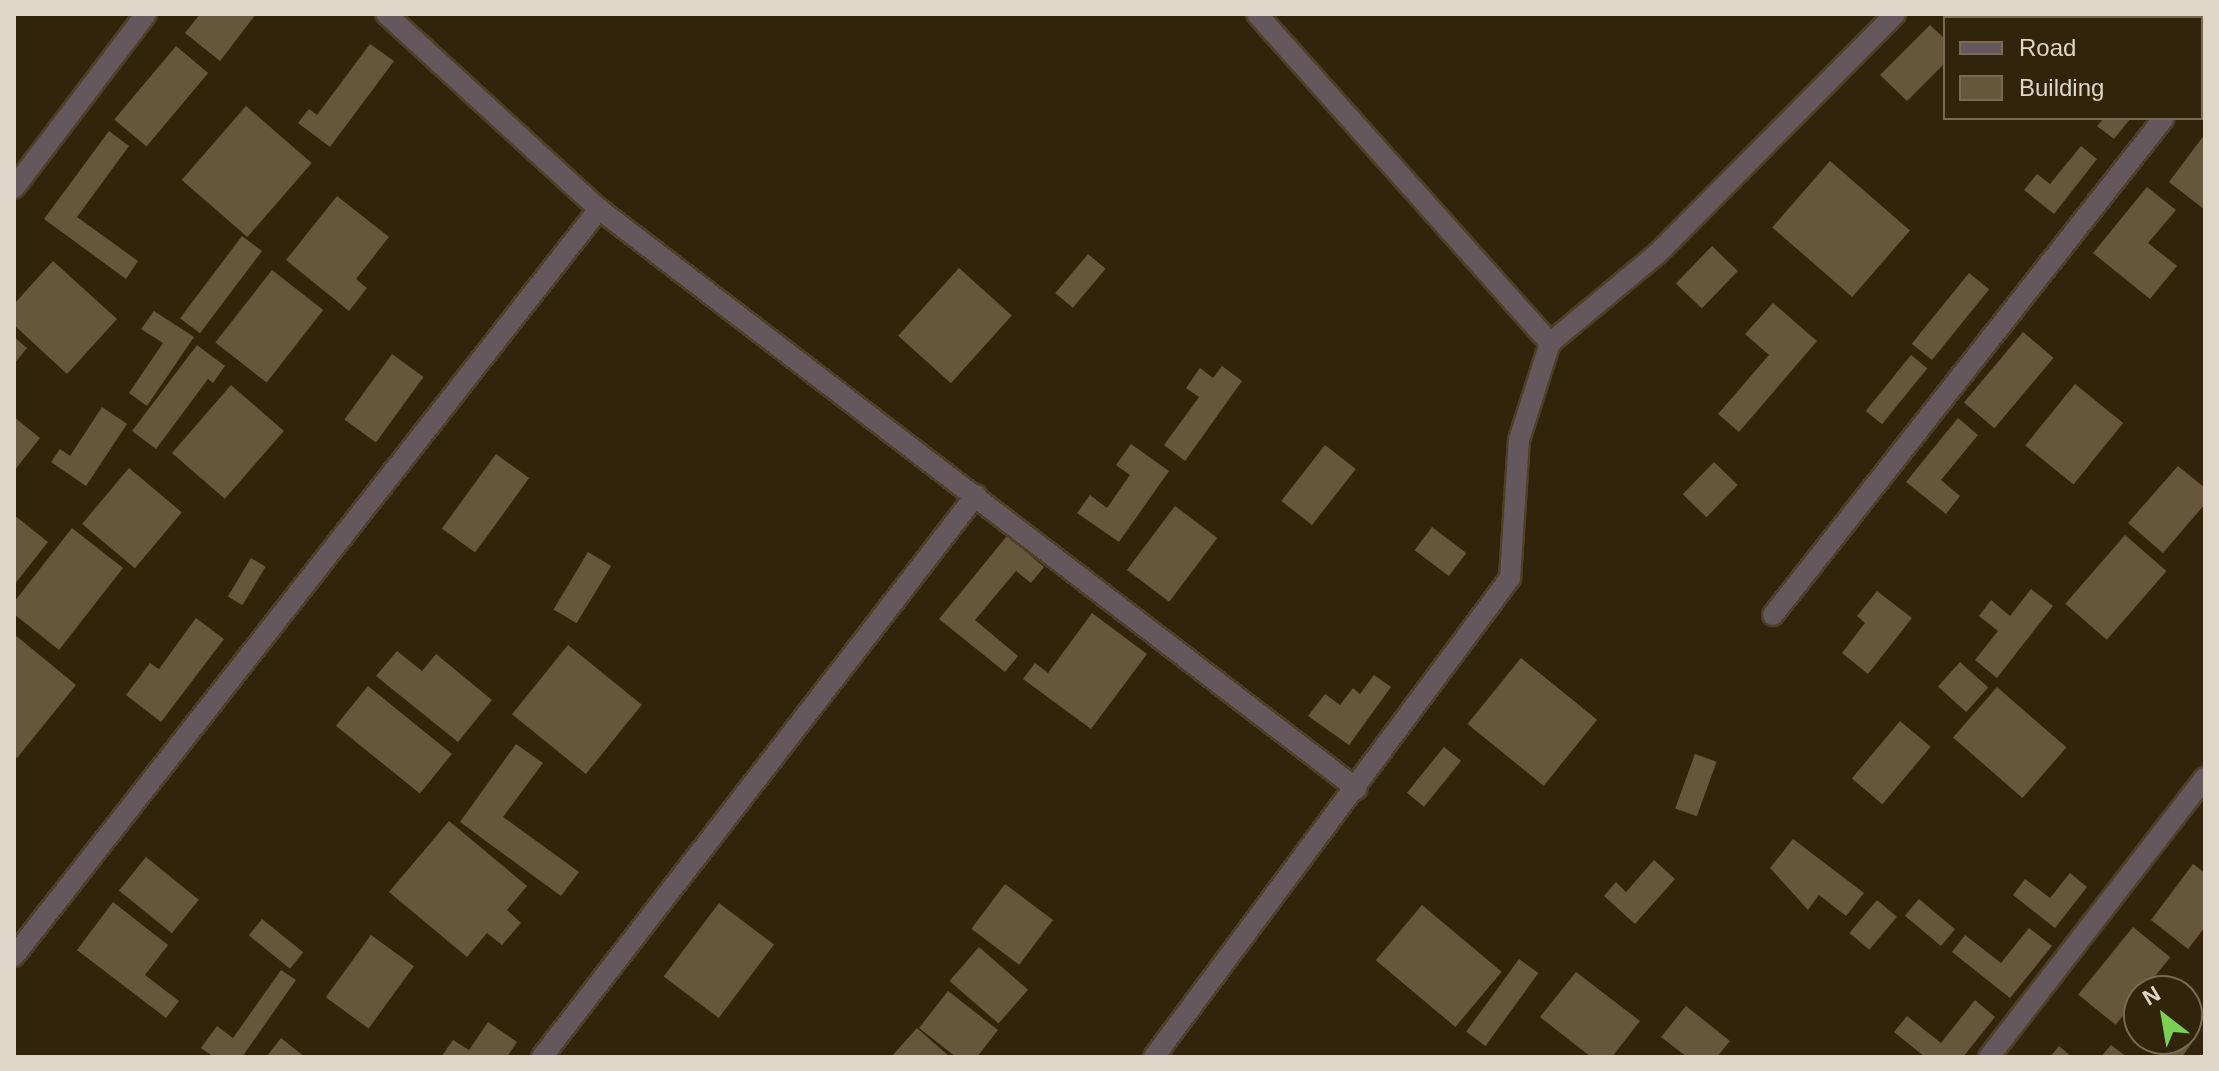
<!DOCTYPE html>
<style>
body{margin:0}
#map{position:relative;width:2219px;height:1071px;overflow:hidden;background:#32240a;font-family:Arial,sans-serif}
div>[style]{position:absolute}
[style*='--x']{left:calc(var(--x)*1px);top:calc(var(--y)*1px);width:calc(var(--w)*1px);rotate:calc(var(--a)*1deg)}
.building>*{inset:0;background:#66563c;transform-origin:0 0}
.roads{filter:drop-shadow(2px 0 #4e4028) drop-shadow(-2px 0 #4e4028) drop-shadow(0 2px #4e4028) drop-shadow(0 -2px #4e4028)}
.street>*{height:20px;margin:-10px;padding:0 10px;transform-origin:10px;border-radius:10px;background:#65585d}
span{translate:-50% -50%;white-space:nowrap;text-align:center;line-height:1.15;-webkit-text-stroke:7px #32240a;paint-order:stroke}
.frame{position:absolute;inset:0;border:16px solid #dfd6c7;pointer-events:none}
.legend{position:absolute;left:1943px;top:16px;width:260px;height:104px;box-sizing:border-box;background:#32240a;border:2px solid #776b56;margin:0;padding:10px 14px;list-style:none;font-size:24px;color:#dfd6c7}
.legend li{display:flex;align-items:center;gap:16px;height:40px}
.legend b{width:40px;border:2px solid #776b56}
.north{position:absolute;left:2123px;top:975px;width:80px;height:80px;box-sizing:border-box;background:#32240a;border:2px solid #776b56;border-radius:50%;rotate:329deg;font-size:22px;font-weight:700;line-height:32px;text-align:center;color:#dfd6c7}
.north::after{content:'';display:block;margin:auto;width:28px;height:36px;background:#7ad156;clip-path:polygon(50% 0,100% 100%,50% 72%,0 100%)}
</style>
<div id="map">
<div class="building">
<div style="clip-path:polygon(200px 14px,256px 14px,220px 61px,185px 33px)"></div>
<div style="clip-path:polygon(1971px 14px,2069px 14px,2066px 18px)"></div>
<div style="clip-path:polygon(2185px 14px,2205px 14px,2201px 31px,2201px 18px,2182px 18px)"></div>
<div style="clip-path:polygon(1930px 25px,1945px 39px,1945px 63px,1907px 101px,1880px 75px)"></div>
<div style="clip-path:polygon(370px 44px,394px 61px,330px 147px,298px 123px,309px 109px,317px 115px)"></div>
<div style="left:176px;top:46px;width:42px;height:96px;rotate:40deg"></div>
<div style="left:246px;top:106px;width:87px;height:98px;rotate:41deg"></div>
<div style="clip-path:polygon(2104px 118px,2131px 118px,2114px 139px,2097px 126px)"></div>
<div style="clip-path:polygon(109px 131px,129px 146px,77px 217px,138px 261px,126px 279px,44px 219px)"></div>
<div style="clip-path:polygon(2205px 134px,2205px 210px,2169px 182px)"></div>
<div style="clip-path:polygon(2081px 146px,2097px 159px,2054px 214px,2024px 190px,2037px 174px,2050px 184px)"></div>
<div style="left:1830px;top:161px;width:106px;height:88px;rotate:41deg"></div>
<div style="clip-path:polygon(2147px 187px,2176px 210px,2148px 243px,2177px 266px,2150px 299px,2093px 253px)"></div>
<div style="clip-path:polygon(337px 196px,389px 237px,356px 279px,367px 288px,349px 311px,286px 260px)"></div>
<div style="left:242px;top:236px;width:25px;height:103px;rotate:37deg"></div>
<div style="left:1712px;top:246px;width:36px;height:52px;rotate:44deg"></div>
<div style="left:1088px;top:254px;width:23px;height:51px;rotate:40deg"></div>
<div style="clip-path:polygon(53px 261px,117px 319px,67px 374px,14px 325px,14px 304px)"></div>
<div style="left:959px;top:268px;width:71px;height:91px;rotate:42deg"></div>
<div style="left:272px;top:270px;width:65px;height:92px;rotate:38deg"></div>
<div style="left:1969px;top:273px;width:26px;height:91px;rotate:39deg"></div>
<div style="clip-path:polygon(1773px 303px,1817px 341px,1739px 432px,1718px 414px,1769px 355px,1745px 334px)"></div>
<div style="clip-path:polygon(154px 311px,194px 337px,147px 406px,129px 393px,163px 343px,141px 329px)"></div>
<div style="left:2023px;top:332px;width:40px;height:92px;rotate:40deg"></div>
<div style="clip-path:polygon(14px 337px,27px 348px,14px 364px)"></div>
<div style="clip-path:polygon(197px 345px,225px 366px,213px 383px,208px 379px,156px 449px,132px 431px)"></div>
<div style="left:392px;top:354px;width:39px;height:81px;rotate:36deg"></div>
<div style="left:1911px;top:355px;width:21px;height:72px;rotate:39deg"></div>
<div style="clip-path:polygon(1222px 366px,1242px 381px,1185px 461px,1164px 445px,1199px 397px,1186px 388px,1200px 368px,1213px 378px)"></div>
<div style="left:2075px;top:384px;width:62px;height:79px;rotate:39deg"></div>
<div style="left:231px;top:385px;width:70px;height:90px;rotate:41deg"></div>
<div style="clip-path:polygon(102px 407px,127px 424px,86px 486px,51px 462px,60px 449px,70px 456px)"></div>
<div style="clip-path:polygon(14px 417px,40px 438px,14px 471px)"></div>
<div style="clip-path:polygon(1958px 418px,1978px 435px,1941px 480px,1960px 496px,1946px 514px,1906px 482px)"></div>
<div style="clip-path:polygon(1131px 444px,1169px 471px,1119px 542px,1077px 513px,1090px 495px,1107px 508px,1130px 475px,1116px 465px)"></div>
<div style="left:1325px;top:445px;width:39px;height:71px;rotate:38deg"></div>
<div style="left:496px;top:454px;width:41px;height:92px;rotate:36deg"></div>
<div style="left:1714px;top:462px;width:33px;height:45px;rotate:44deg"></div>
<div style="clip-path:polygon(2178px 466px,2205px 488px,2205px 504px,2163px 553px,2128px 523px)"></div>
<div style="left:129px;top:468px;width:69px;height:73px;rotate:40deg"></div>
<div style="left:1175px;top:506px;width:53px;height:80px;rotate:37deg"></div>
<div style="clip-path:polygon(14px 515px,48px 542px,14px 585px,15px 551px)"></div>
<div style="left:1432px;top:527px;width:43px;height:29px;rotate:37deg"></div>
<div style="clip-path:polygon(72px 528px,123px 568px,59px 650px,14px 614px,14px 602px)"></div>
<div style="left:2125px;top:535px;width:55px;height:91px;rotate:41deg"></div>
<div style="clip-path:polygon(1007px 536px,1044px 567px,1031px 583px,1016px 571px,975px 620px,1018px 656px,1005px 672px,939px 619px)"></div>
<div style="left:588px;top:552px;width:27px;height:67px;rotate:31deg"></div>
<div style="left:251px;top:558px;width:17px;height:45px;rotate:31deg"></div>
<div style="clip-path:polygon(2031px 589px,2053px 606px,1997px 678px,1975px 660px,1998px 631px,1979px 616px,1991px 600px,2010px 616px)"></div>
<div style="clip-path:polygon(1877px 591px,1912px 618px,1868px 674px,1842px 653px,1865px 623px,1857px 616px)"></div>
<div style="clip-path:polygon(1092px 613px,1147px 654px,1091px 729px,1023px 679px,1035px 663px,1048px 673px)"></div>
<div style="clip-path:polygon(196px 618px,224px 639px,161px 722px,126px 695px,150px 663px,159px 669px)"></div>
<div style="clip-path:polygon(14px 634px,76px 685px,17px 758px,14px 756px)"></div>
<div style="left:568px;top:645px;width:95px;height:89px;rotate:39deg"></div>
<div style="clip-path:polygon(397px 651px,422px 671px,436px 654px,492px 700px,458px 742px,376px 676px)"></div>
<div style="left:1521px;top:658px;width:98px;height:85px;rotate:39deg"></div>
<div style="left:1960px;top:662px;width:38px;height:33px;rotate:42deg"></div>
<div style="clip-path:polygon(1374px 675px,1391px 687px,1349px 745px,1308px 716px,1325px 694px,1340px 705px,1353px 688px,1360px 694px)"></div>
<div style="left:368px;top:686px;width:108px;height:51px;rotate:39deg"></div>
<div style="left:1997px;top:687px;width:92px;height:67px;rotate:41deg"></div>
<div style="left:1900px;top:721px;width:40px;height:75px;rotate:40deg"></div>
<div style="clip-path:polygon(516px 744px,543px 763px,503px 817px,579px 872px,561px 896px,460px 822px)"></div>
<div style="left:1444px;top:747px;width:22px;height:59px;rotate:39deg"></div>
<div style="left:1695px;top:754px;width:23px;height:58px;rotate:20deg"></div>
<div style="clip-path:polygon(449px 821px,527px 886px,507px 910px,521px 923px,502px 945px,487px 933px,467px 957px,389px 892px)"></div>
<div style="clip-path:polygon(1793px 839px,1864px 893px,1846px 916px,1819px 895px,1808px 910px,1770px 868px)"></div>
<div style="left:146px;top:857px;width:68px;height:43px;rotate:39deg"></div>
<div style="clip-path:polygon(1654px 860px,1675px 879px,1635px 924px,1604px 896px,1616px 882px,1626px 892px)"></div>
<div style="clip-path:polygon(2193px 864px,2205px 873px,2205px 927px,2188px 949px,2151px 920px)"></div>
<div style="clip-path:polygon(2070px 873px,2087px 887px,2055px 928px,2013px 895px,2025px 879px,2050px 898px)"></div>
<div style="left:1005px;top:884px;width:60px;height:56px;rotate:37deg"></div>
<div style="left:1919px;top:899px;width:47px;height:22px;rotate:40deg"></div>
<div style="left:1877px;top:900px;width:26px;height:43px;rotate:40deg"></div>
<div style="clip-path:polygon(113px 902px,168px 945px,145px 975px,179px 1001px,166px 1018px,77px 950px)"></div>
<div style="left:719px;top:903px;width:69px;height:92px;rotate:37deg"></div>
<div style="left:1422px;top:905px;width:104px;height:72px;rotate:40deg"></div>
<div style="left:262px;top:919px;width:53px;height:21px;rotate:39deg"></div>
<div style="left:2133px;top:927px;width:48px;height:87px;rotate:39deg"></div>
<div style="clip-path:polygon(2029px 928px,2052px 946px,2010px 998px,1952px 952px,1965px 935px,2001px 963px)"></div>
<div style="left:371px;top:935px;width:53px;height:77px;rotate:36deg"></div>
<div style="left:979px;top:947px;width:65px;height:45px;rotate:41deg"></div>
<div style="left:1519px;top:959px;width:24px;height:90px;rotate:36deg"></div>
<div style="clip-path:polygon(281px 970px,296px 980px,242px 1057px,214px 1057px,201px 1048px,217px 1026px,233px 1038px)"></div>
<div style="clip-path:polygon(1576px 972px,1640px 1021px,1612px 1057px,1591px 1057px,1540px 1017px)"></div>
<div style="clip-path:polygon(948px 991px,998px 1030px,977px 1057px,956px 1057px,919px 1028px)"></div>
<div style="clip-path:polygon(1975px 1000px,1995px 1017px,1963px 1057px,1925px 1057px,1894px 1032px,1907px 1016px,1941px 1043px)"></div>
<div style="clip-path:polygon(1686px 1006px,1730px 1041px,1717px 1057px,1687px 1057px,1661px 1037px)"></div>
<div style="clip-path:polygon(488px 1022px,517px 1042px,507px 1057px,441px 1057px,453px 1040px,469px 1050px)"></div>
<div style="clip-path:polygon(917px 1028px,950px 1057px,891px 1057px)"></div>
<div style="clip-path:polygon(2187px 1031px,2196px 1037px,2182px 1057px,2163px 1057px,2146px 1044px,2150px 1039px,2187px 1039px)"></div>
<div style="clip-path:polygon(281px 1038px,305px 1057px,266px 1057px)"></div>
<div style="clip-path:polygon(2111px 1045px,2127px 1057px,2101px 1057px)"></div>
<div style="clip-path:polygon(2059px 1046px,2072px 1057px,2050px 1057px)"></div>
</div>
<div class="roads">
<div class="street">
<div style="--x:386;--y:14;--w:289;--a:42.5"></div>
<div style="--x:599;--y:209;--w:954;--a:37.42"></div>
<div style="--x:1257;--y:14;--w:441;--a:48.3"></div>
<div style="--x:2201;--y:71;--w:6;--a:-51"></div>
<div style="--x:14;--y:188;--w:218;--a:-52.8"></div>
<div style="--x:1773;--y:615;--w:632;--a:-51.81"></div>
<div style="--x:14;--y:956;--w:949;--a:-51.93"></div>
<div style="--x:542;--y:1057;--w:710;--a:-52.32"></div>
<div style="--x:1154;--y:1057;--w:597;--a:-53.38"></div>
<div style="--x:1510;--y:578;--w:138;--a:-86.3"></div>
<div style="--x:1519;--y:440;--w:102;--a:-72.3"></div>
<div style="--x:1550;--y:343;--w:139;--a:-39.8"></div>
<div style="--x:1657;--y:254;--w:338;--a:-45.2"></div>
<div style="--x:1989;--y:1057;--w:353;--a:-52.3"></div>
</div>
</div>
<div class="frame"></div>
<ul class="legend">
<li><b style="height:10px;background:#65585d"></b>Road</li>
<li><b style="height:22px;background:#66563c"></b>Building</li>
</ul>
<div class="north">N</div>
</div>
